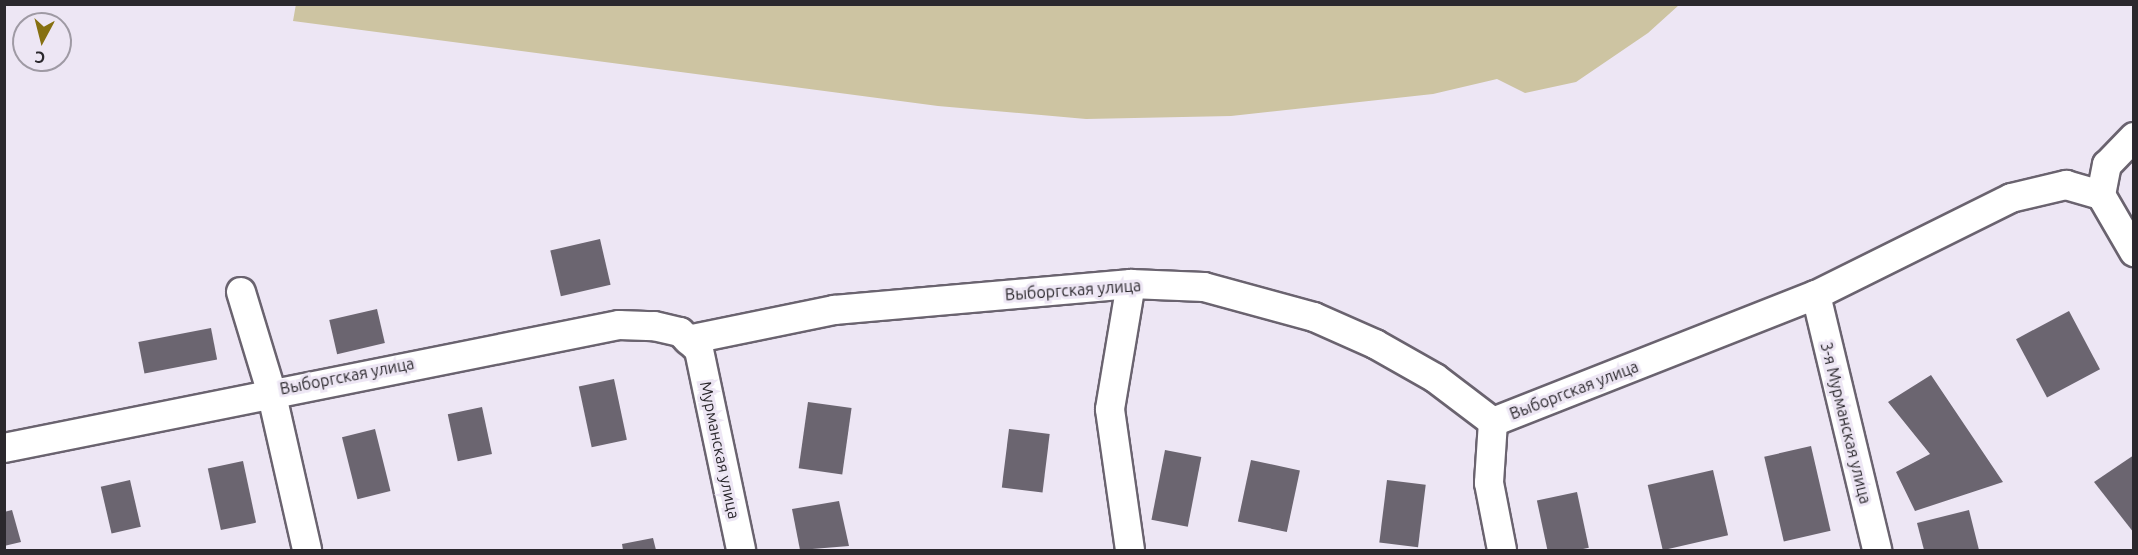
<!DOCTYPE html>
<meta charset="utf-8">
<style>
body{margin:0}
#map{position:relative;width:2138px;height:555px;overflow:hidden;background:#ede6f4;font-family:Ubuntu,sans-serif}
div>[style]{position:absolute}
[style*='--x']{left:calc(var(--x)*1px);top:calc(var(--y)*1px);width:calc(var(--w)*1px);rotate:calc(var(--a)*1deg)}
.green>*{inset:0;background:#cdc4a2}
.building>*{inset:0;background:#6b6570;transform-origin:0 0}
.roads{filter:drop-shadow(2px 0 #6a636f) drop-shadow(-2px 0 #6a636f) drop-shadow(0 2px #6a636f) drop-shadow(0 -2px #6a636f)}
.street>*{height:28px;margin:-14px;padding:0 14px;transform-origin:14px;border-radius:14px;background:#fff}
span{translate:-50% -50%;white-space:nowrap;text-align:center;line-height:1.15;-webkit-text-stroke:6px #ede6f4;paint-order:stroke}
.street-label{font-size:16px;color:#2b282d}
.frame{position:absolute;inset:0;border:6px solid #2b282d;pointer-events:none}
.north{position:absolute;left:12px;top:12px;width:60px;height:60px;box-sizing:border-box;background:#ede6f4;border:2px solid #9f9aa4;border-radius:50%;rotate:187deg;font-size:16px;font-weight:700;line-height:24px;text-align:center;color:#2b282d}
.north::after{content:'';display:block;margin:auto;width:21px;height:27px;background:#867011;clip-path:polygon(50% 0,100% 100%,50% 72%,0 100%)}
</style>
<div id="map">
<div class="green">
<div style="clip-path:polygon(296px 4px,1679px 4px,1679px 5px,1648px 33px,1576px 82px,1525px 93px,1497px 79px,1433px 94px,1231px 116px,1086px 119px,938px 106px,293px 21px)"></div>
</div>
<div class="building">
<div style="left:600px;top:239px;width:47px;height:51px;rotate:77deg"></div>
<div style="left:377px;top:309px;width:35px;height:49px;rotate:77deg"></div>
<div style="left:2069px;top:311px;width:66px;height:60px;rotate:62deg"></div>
<div style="left:211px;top:328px;width:32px;height:74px;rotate:79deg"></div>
<div style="clip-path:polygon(1931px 375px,2003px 482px,1915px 511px,1896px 472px,1930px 454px,1888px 402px)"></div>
<div style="left:614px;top:379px;width:62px;height:36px;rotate:78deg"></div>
<div style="left:808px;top:402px;width:44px;height:67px;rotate:8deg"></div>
<div style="left:482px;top:407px;width:48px;height:35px;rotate:78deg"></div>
<div style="left:375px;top:429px;width:64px;height:34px;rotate:76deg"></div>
<div style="left:1009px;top:429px;width:41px;height:59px;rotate:7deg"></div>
<div style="left:1811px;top:446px;width:87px;height:48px;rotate:77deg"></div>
<div style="left:1165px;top:450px;width:37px;height:71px;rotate:11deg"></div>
<div style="clip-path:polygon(2134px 455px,2134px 533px,2094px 482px)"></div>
<div style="left:1251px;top:460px;width:50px;height:63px;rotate:12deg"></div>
<div style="left:243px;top:461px;width:63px;height:36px;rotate:78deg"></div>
<div style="left:1713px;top:470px;width:67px;height:67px;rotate:77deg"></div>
<div style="left:130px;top:480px;width:48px;height:30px;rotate:77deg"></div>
<div style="left:1387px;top:480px;width:39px;height:63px;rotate:7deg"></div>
<div style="left:1577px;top:492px;width:57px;height:41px;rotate:78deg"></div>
<div style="clip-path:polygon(839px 501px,849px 546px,800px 550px,792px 509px)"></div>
<div style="clip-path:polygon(12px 510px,21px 542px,4px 546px,4px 512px)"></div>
<div style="clip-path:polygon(1969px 510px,1979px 550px,1924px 550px,1917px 523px)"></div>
<div style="clip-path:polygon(653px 538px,656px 550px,623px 550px,622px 544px)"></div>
</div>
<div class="roads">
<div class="street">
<div style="--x:2101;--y:195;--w:31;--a:-79"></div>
<div style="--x:2107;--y:165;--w:39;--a:-46"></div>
<div style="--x:2101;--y:195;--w:66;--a:59.9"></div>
<div style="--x:241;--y:292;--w:103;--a:73.1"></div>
<div style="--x:271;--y:391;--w:163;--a:77.2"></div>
<div style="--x:1816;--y:295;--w:262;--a:76.5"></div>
<div style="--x:688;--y:340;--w:149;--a:-11.6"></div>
<div style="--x:834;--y:310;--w:298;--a:-5"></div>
<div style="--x:1131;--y:284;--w:73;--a:2.4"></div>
<div style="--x:1204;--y:287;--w:114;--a:15.3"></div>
<div style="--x:1314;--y:317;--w:67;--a:23.9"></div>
<div style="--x:1375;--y:344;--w:69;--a:29.5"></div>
<div style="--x:1435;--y:378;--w:73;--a:37.2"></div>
<div style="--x:1493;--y:422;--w:347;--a:-21.5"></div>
<div style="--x:1816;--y:295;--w:218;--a:-26.4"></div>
<div style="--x:2011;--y:198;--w:57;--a:-13.3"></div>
<div style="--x:2066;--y:185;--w:36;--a:16"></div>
<div style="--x:1493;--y:422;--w:61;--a:93.8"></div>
<div style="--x:1489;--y:483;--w:68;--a:79"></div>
<div style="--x:4;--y:448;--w:627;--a:-11.31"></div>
<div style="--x:619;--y:325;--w:35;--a:2"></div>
<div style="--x:654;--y:326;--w:27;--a:13"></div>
<div style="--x:680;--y:332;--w:26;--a:43"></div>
<div style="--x:699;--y:350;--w:204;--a:78.1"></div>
<div style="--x:1130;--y:550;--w:142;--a:-98.1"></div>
<div style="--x:1110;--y:409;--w:127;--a:-80.5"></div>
</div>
</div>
<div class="street-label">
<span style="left:1073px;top:290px;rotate:-4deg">Выборгская улица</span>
<span style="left:347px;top:376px;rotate:-11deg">Выборгская улица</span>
<span style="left:1574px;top:390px;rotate:-21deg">Выборгская улица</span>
<span style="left:1846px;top:423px;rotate:76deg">3-я Мурманская улица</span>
<span style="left:720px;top:450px;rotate:78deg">Мурманская улица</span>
</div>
<div class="frame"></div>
<div class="north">С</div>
</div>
